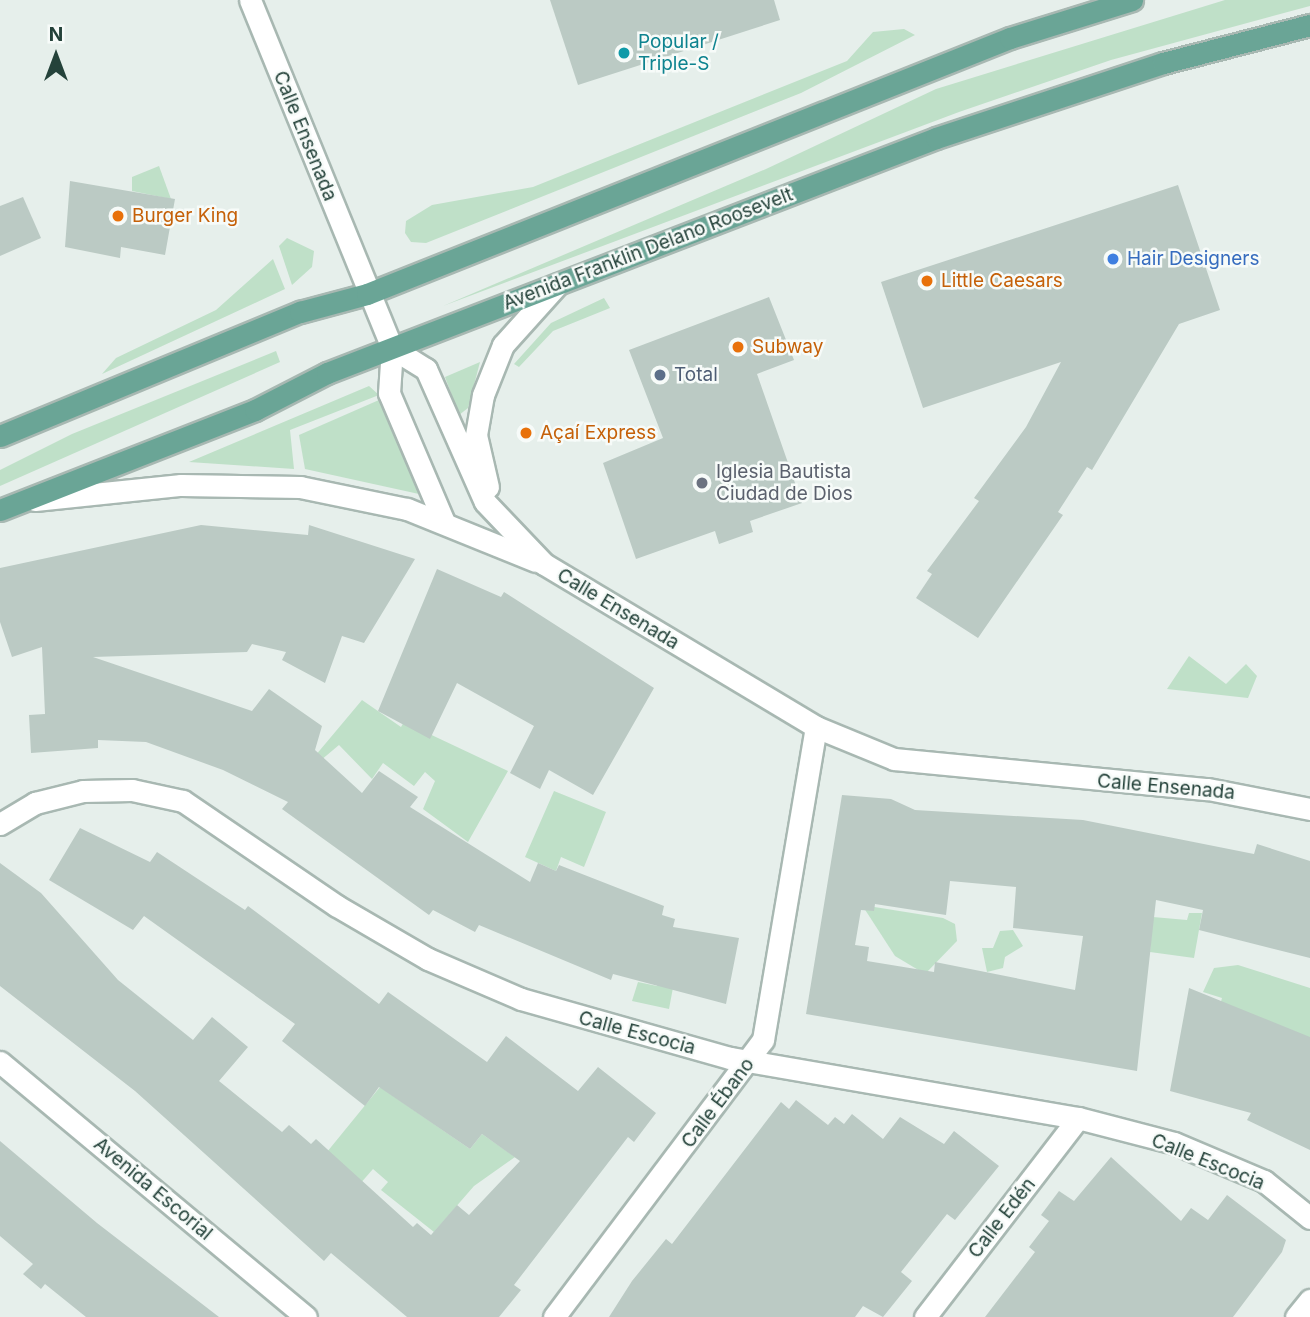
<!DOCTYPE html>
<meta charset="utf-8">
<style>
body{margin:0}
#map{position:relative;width:1310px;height:1317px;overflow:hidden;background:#e6efeb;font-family:Inter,sans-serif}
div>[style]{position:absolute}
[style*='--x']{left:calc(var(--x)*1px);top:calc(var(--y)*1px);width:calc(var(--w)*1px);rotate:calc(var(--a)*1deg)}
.green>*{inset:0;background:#bfe0c8}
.building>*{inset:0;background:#bbcac4}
.roads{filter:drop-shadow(2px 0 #a8b8b2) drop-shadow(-2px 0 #a8b8b2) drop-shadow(0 2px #a8b8b2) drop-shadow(0 -2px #a8b8b2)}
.street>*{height:21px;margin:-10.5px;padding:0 10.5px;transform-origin:10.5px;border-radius:10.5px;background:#fff}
.secondary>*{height:21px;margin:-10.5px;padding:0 10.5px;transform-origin:10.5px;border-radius:10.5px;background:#fff}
.primary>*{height:21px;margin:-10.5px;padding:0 10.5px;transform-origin:10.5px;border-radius:10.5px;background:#6aa596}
.dots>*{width:19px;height:19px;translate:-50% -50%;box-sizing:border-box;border:4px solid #f7fbf9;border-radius:50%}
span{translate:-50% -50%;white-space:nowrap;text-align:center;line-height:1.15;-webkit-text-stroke:5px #f7fbf9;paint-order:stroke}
.culture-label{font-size:19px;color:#0d838f}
.left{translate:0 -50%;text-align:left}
.street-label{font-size:19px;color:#24423a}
.food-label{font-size:19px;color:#c56008}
.shop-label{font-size:19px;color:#366cbe}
.service-label{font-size:19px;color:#4e5e75}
.worship-label{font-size:19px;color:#5b616d}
.north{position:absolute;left:21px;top:21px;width:70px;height:70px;-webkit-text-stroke:5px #f7fbf9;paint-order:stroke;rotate:0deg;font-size:19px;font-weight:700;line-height:28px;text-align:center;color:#24423a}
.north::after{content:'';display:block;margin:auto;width:24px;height:32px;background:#24423a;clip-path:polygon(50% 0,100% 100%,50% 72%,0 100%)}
</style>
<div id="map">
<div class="green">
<div style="clip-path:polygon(1225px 0,1310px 0,1310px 6px,1111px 60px,959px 112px,443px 306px,766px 169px,936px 89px)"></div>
<div style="clip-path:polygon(904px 29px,915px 35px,801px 93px,426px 243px,411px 242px,405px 233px,406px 221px,432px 205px,533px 187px,847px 61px,873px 32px)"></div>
<div style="clip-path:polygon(159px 166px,171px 199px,132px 191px,132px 177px)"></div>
<div style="clip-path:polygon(287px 238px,314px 251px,312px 267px,292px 285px,279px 246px)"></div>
<div style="clip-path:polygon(273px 259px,285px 289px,102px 374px,116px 358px,216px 310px)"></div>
<div style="clip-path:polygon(604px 298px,610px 308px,553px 331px,519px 367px,514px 364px,551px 323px)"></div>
<div style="clip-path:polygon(276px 351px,280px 362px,0 486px,0 470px,72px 434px)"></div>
<div style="clip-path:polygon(480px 362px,468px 408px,459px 415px,445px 377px)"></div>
<div style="clip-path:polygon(369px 386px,379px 395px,290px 430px,294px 469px,189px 462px)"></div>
<div style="clip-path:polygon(379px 400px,382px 403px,419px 494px,305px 469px,299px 435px)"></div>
<div style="clip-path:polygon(1189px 656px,1226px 684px,1246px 664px,1257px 676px,1248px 698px,1167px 689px)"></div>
<div style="clip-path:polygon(362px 700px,401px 727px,404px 722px,508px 771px,468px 842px,423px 809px,435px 781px,425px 772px,414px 786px,383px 763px,372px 779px,339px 745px,289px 787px)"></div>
<div style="clip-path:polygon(554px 791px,606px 812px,584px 867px,561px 857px,556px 871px,525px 857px)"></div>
<div style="clip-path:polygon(862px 905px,943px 918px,955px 924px,957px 941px,925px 974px,895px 956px)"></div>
<div style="clip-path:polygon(1189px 913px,1202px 913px,1194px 958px,1150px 952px,1153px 917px,1187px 920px)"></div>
<div style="clip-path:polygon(1013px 930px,1023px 946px,1005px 957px,1003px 968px,987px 972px,982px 948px,993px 948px,1000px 931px)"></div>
<div style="clip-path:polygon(1238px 965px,1310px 988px,1310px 1060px,1218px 1012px,1222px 998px,1203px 992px,1214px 968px)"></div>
<div style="clip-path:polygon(661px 972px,675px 977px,669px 1009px,632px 1001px,638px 982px,657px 986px)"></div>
<div style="clip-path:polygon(380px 1087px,470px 1149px,482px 1134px,515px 1157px,474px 1186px,434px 1232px,381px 1190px,388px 1182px,373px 1169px,359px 1185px,296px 1190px)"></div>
</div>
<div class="building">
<div style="clip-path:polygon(550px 0,774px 0,780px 20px,578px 85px)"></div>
<div style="clip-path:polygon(70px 181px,175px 199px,165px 255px,121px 247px,120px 258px,65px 247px)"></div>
<div style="clip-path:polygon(1178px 185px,1220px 310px,1179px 324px,1092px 470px,1087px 467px,1058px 512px,1063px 515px,978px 638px,916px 598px,932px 574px,927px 571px,979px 501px,974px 498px,1026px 427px,1061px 362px,923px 408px,881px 282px)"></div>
<div style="clip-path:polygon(23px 197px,41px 238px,0 256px,0 206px)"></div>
<div style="clip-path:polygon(769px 297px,794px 360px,757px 374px,802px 503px,750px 521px,753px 532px,719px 544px,715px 531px,636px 559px,603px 463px,663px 438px,629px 350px)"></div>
<div style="clip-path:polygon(201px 525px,308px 535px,309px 525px,415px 559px,364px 643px,342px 636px,325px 683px,282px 660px,286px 652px,252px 644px,247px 652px,93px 657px,252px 711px,269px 689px,322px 726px,315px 750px,362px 793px,379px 771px,418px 797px,410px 807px,530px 882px,538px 863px,556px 871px,559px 865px,664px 906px,662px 915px,675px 919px,673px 927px,739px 938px,726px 1004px,613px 974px,611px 980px,479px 925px,475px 932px,433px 910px,429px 915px,282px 809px,288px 802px,223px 770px,146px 742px,98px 740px,98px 748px,31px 753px,29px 715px,45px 714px,42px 647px,12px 657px,0 622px,0 568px)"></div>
<div style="clip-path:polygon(437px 569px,501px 597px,504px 592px,654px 688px,593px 795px,549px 770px,540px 789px,510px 773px,534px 726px,457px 683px,430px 739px,378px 711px)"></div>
<div style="clip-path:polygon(evenodd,842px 795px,891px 799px,915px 810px,1083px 820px,1254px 854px,1257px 844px,1310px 861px,1310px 958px,1199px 930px,1203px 910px,1156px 900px,1137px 1071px,806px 1014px,842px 795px,950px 881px,1016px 887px,1013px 928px,1083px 936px,1075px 990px,935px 962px,934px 972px,867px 961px,869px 947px,855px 945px,861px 910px,874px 911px,875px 904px,946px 915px,950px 881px)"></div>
<div style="clip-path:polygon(80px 828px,150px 862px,157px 852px,245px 910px,248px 906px,379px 1004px,388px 992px,487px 1062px,506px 1036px,578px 1091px,598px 1067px,656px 1113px,634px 1142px,628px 1137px,514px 1285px,521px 1290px,499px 1317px,407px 1317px,331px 1253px,324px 1261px,135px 1091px,0 986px,0 863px,41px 893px,118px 980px,193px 1040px,212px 1017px,248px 1047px,219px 1081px,282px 1132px,289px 1125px,311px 1144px,316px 1139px,413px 1227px,417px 1223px,431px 1235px,457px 1205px,469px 1215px,520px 1161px,482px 1134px,470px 1149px,379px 1087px,365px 1106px,282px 1041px,295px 1024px,144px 916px,133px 930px,49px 880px)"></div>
<div style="clip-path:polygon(1189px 988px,1310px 1037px,1310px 1150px,1247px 1120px,1251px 1113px,1170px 1091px)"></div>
<div style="clip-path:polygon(796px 1100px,828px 1125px,835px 1117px,844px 1124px,852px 1114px,883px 1139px,900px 1117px,944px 1144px,954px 1131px,999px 1166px,955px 1220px,947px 1214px,901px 1272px,912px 1281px,883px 1317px,863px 1306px,855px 1317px,609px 1317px,632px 1281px,666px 1239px,672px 1244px,781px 1102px,789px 1109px)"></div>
<div style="clip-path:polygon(0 1141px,97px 1223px,219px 1317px,86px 1317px,45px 1284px,41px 1289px,23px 1274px,33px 1264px,0 1236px)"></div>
<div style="clip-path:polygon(1111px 1157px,1181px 1221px,1191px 1208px,1208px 1220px,1227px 1195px,1286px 1240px,1282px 1252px,1233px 1317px,985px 1317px,1035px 1252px,1029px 1247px,1049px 1221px,1041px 1215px,1059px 1191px,1074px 1201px)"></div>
</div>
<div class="roads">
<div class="street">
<div style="--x:250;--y:0;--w:376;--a:67.8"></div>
<div style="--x:392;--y:348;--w:40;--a:32"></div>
<div style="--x:426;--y:369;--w:145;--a:66.1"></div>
<div style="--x:485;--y:502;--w:86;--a:46.4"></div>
<div style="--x:544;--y:564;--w:317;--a:30.9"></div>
<div style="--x:816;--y:727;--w:84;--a:22.3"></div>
<div style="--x:894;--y:759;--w:315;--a:5.5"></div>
<div style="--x:1208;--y:789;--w:104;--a:11.1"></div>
<div style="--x:392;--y:348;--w:45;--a:93.8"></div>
<div style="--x:389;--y:393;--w:140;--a:66.9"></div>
<div style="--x:488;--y:487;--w:53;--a:-103"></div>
<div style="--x:476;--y:435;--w:41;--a:-80.1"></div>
<div style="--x:483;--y:395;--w:54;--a:-68.2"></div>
<div style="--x:503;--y:345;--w:82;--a:-48"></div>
<div style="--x:35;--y:500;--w:147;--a:-5.9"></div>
<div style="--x:181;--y:485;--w:119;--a:1"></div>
<div style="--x:300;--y:487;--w:109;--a:11.6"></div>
<div style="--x:407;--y:509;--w:139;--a:22"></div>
<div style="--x:0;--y:824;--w:41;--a:-31"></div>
<div style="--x:35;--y:803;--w:49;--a:-14"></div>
<div style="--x:83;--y:791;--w:49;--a:-1.2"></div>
<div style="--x:132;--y:790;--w:52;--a:12.2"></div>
<div style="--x:183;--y:801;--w:186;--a:34.3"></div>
<div style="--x:337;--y:906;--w:105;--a:30.2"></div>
<div style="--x:428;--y:959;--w:101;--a:23.3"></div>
<div style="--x:521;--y:999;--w:217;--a:15.8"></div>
<div style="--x:730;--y:1058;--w:353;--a:9.8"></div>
<div style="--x:1078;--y:1118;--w:99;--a:14.6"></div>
<div style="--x:1174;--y:1143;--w:98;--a:22.9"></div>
<div style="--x:1264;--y:1181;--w:59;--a:38.8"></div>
<div style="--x:554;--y:1317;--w:347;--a:-53"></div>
<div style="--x:763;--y:1040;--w:317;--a:-80.4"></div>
<div style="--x:925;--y:1317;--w:251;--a:-52.4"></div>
<div style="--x:1296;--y:1317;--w:22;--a:-51"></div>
</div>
<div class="secondary">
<div style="--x:0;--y:1062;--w:398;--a:39.8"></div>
</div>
<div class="primary">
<div style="--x:0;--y:436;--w:325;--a:-22.5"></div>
<div style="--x:300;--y:312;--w:69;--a:-15"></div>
<div style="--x:367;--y:294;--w:692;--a:-21.71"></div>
<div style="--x:1010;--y:38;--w:128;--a:-17.3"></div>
<div style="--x:0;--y:510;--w:274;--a:-21.4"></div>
<div style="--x:255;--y:410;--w:81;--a:-27.2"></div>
<div style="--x:327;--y:373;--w:653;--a:-21.1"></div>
<div style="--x:936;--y:138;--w:239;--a:-18.3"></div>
<div style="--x:1163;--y:63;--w:152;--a:-14.5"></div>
</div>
</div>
<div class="dots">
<div style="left:624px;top:53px;background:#0f9aa8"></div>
<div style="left:118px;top:216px;background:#e8710a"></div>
<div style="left:1113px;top:259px;background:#3f7fe0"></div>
<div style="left:927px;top:281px;background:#e8710a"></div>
<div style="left:738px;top:347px;background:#e8710a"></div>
<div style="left:660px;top:375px;background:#5c6f8a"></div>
<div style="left:526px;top:433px;background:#e8710a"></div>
<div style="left:702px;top:483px;background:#6b7280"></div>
</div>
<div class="culture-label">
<span class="left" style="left:638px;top:53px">Popular /<br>Triple-S</span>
</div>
<div class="street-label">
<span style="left:305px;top:136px;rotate:68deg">Calle Ensenada</span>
<span style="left:648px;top:249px;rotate:-21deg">Avenida Franklin Delano Roosevelt</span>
<span style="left:618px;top:609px;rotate:31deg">Calle Ensenada</span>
<span style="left:1166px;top:787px;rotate:5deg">Calle Ensenada</span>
<span style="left:637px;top:1033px;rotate:15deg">Calle Escocia</span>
<span style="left:718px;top:1103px;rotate:-53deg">Calle Ébano</span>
<span style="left:1208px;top:1162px;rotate:22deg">Calle Escocia</span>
<span style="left:153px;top:1189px;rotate:40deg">Avenida Escorial</span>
<span style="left:1002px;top:1218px;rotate:-52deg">Calle Edén</span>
</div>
<div class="food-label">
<span class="left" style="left:132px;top:216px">Burger King</span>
<span class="left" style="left:941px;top:281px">Little Caesars</span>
<span class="left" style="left:752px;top:347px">Subway</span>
<span class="left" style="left:540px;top:433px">Açaí Express</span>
</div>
<div class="shop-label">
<span class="left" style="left:1127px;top:259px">Hair Designers</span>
</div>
<div class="service-label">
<span class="left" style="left:674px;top:375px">Total</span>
</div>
<div class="worship-label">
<span class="left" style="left:716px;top:483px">Iglesia Bautista<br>Ciudad de Dios</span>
</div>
<div class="north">N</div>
</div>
